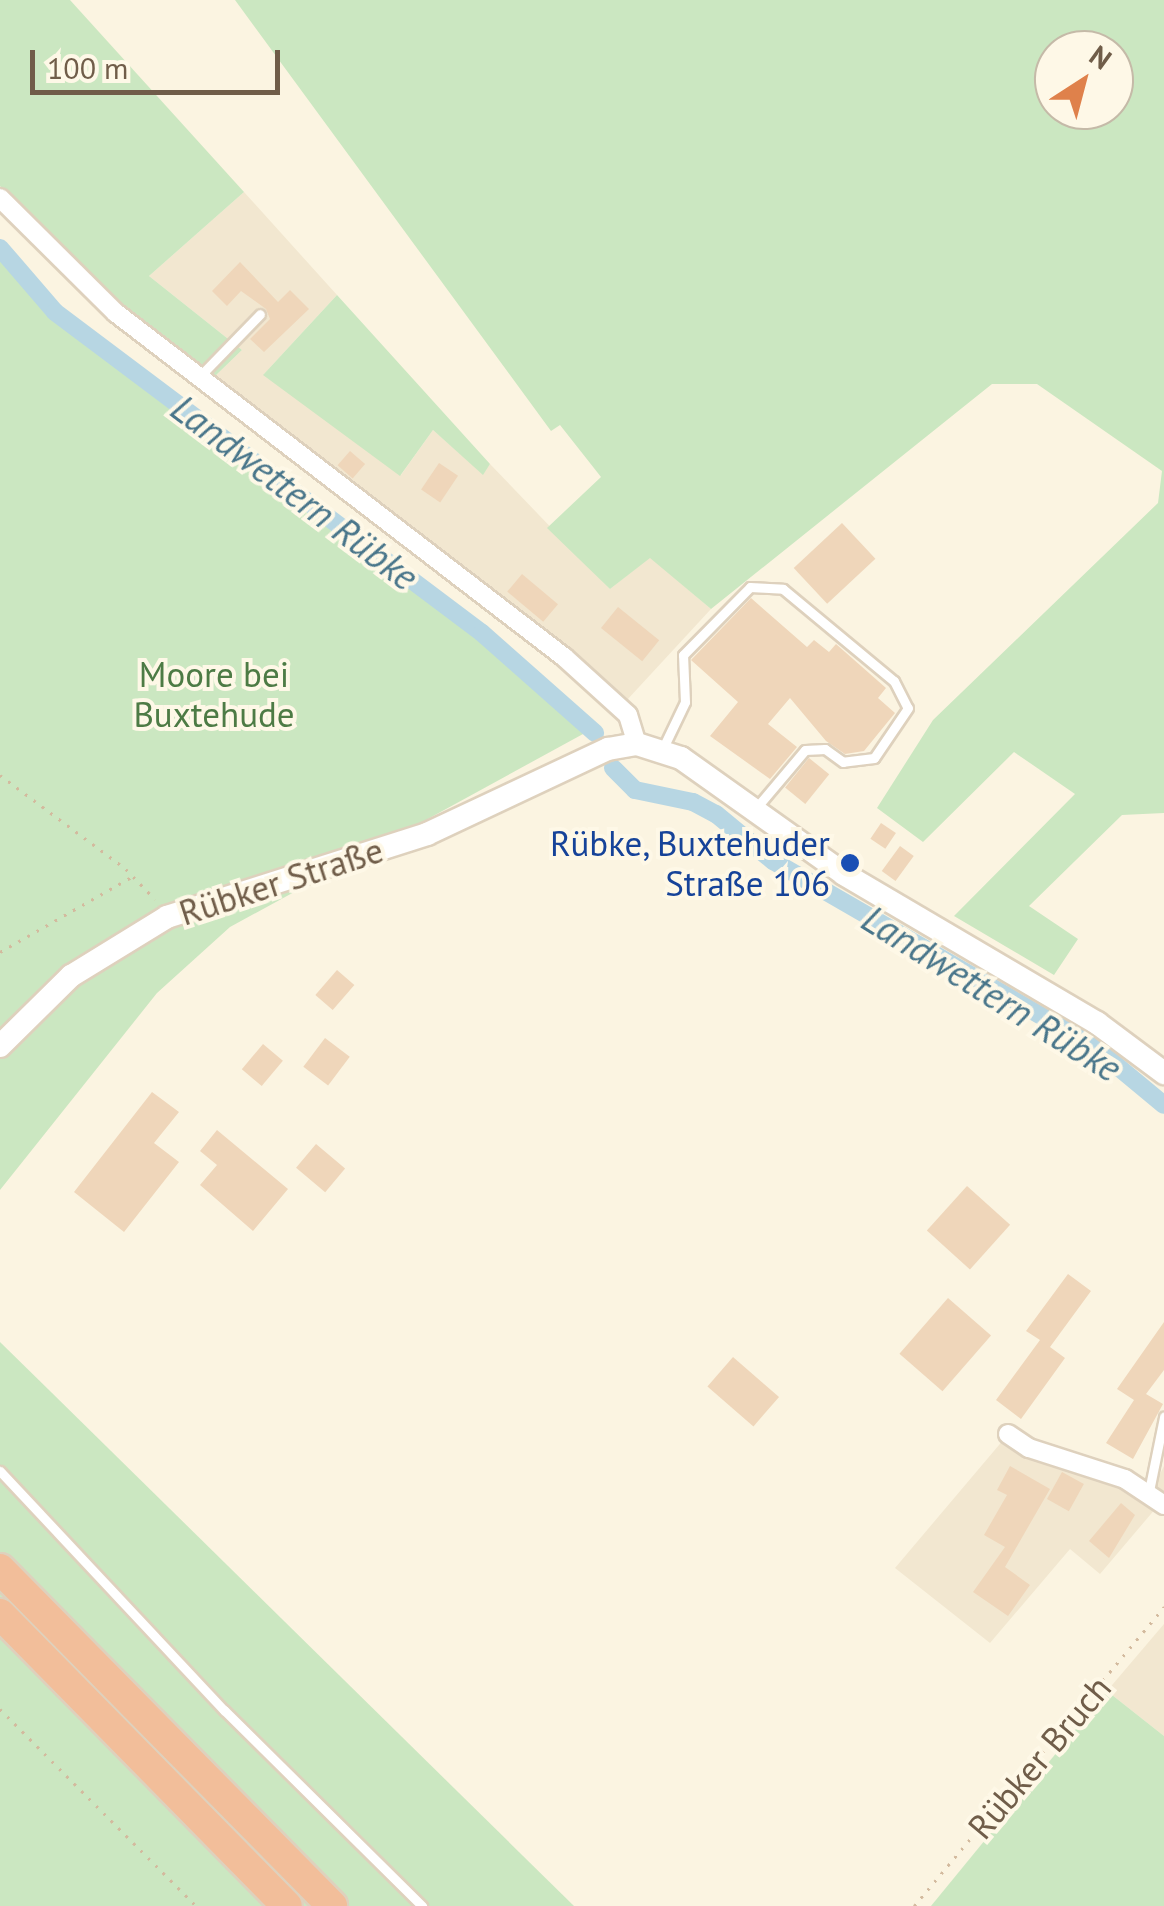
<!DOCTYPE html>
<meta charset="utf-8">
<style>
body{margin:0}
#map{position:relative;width:1164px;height:1906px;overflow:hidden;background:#fbf4e1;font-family:"PT Sans",sans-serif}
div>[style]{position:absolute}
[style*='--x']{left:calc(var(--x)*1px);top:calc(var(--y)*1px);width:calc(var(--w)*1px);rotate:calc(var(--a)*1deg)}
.residential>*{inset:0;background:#f2e7d0}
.green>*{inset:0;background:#cbe7c1}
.canal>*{height:18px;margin:-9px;padding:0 9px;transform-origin:9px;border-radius:9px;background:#b7d6e3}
.building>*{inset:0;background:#efd6ba;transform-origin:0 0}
.path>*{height:2.5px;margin-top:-1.25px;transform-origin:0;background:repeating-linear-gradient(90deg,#d3ba9e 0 2.5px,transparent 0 10.5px)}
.roads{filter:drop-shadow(2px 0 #ded1bd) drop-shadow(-2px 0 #ded1bd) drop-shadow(0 2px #ded1bd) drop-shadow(0 -2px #ded1bd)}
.lane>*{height:9px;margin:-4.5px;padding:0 4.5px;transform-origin:4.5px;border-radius:4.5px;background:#fff}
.street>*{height:18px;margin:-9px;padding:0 9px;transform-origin:9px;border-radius:9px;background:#fff}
.secondary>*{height:22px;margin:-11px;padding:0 11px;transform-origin:11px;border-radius:11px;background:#fff}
.highway>*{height:30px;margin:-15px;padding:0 15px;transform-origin:15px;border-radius:15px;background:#f2be9a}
.dots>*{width:28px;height:28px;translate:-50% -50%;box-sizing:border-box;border:5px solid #fef8e7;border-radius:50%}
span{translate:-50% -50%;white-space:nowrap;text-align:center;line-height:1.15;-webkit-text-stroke:8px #fef8e7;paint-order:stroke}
.park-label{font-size:35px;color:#4d7b45}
.transit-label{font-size:35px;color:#164399}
.right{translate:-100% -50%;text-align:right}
.street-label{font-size:35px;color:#705d49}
.water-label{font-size:38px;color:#48758a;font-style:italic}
.north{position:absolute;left:1034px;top:30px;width:100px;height:100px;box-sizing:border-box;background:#fef8e7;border:2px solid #c5baa8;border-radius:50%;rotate:36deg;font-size:28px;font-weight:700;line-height:40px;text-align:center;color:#705d49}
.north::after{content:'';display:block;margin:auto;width:35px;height:45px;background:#df814b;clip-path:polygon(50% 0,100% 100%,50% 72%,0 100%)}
.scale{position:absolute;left:30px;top:50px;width:250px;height:45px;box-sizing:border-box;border:5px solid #705d49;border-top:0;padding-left:12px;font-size:30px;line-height:35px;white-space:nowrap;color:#705d49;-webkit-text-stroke:8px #fef8e7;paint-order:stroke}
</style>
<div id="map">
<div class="residential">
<div style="clip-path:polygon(244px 192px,337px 295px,264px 374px,401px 475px,433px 430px,483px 474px,490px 464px,610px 589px,650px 557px,711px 609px,627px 700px,213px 378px,242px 350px,149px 276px)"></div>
<div style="clip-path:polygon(1010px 1432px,1156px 1482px,1164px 1466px,1164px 1516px,1156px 1508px,1100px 1574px,1070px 1549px,990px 1643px,895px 1568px)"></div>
<div style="clip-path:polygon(1164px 1624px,1164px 1736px,1107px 1691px)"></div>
</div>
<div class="green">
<div style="clip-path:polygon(0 0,70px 0,244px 192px,149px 276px,242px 350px,213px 378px,77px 272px,0 186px)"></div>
<div style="clip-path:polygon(evenodd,235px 0,1164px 0,1164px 813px,1122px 815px,1029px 906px,1078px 939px,1054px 975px,954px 916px,1075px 794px,1014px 752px,923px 842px,877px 808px,933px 720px,1158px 503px,1162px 471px,1037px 384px,992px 384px,711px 609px,650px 558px,610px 589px,547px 528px,601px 477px,560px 425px,551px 431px,235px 0,1054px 50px,1114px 50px,1114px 110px,1054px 110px,1054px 50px)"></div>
<div style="clip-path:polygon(0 247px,43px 296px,216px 435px,447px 597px,594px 728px,230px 927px,157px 993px,0 1190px)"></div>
<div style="clip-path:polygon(337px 295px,490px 464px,483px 475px,433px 430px,400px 476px,263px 375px)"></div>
<div style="clip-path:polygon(0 1342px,50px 1391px,574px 1906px,0 1906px)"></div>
<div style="clip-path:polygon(1107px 1691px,1164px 1736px,1164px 1906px,931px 1906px)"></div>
</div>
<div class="canal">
<div style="--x:0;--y:248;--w:84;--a:49.3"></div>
<div style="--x:55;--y:312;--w:534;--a:36.93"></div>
<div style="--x:482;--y:633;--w:151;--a:41.5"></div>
<div style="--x:613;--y:768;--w:31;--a:45"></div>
<div style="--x:635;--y:790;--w:59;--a:11.7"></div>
<div style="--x:693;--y:802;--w:26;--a:28"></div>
<div style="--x:716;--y:814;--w:74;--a:39.5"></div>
<div style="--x:773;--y:861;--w:370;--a:30"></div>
<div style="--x:1093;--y:1046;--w:92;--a:39.7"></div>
</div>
<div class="building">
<div style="clip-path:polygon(240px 262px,278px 302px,290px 290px,309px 309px,264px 352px,250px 339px,270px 319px,266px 309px,241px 291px,227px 306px,212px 291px)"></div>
<div style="left:350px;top:451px;width:20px;height:19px;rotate:41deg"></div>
<div style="left:439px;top:463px;width:23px;height:32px;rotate:34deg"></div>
<div style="left:842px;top:523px;width:49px;height:66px;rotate:47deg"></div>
<div style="left:522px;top:574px;width:47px;height:23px;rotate:40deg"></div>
<div style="clip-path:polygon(751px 598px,807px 647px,814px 640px,829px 652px,836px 644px,886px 688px,878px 698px,895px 713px,864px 751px,845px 754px,826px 741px,790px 698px,768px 724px,797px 747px,770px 779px,710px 736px,738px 702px,691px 660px)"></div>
<div style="left:618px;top:607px;width:53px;height:27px;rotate:39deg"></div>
<div style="left:809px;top:758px;width:26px;height:38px;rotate:39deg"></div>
<div style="left:881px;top:823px;width:18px;height:19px;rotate:34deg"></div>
<div style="left:900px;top:846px;width:17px;height:31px;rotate:36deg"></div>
<div style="left:337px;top:970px;width:23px;height:33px;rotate:41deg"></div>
<div style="left:325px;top:1038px;width:31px;height:36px;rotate:37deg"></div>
<div style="left:263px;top:1044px;width:26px;height:33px;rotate:40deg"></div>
<div style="clip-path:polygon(152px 1092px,179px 1112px,154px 1143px,179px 1162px,124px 1232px,74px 1192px)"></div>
<div style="clip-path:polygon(217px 1130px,288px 1189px,253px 1231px,200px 1185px,217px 1165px,200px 1151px)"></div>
<div style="left:316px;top:1144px;width:38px;height:31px;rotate:40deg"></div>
<div style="left:967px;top:1186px;width:58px;height:60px;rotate:42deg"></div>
<div style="clip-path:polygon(1068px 1274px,1091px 1291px,1050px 1347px,1065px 1358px,1021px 1419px,996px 1400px,1040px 1340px,1026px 1331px)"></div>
<div style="left:948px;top:1298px;width:57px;height:74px;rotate:41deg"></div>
<div style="clip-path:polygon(1164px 1322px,1164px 1370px,1146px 1394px,1163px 1404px,1133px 1459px,1106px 1443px,1134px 1400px,1117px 1389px)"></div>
<div style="left:733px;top:1357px;width:61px;height:39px;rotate:41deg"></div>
<div style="clip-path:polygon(1010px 1466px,1050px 1489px,1005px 1567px,1030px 1585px,1008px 1616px,973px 1592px,1005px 1547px,984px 1535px,1007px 1495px,997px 1490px)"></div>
<div style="left:1062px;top:1472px;width:25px;height:31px;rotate:29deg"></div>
<div style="clip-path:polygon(1121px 1503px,1135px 1515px,1109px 1558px,1089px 1541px)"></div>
</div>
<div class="path">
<div style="--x:0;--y:775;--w:157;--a:36.7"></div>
<div style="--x:126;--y:869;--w:42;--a:46"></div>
<div style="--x:0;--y:952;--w:153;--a:-29.7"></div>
<div style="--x:0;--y:1709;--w:278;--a:45.1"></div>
<div style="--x:914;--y:1906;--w:390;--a:-50.1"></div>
</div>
<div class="roads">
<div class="lane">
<div style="--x:200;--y:376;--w:86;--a:-45.9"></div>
<div style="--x:662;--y:750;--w:53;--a:-64.4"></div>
<div style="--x:685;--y:702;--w:47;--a:-92.4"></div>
<div style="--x:683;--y:655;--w:95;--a:-45.4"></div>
<div style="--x:750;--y:587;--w:33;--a:3"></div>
<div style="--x:783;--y:589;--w:144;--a:39.7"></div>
<div style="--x:894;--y:681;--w:30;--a:63"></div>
<div style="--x:908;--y:708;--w:60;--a:124.2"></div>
<div style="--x:874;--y:758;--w:31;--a:173"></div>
<div style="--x:843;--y:762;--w:22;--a:-144"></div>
<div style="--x:825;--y:749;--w:20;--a:177"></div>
<div style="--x:805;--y:750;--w:76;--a:130.2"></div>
<div style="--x:0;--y:1471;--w:328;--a:46.9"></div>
<div style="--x:224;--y:1710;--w:279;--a:44.7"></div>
<div style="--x:1149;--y:1491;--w:76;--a:-78.5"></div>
</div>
<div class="street">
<div style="--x:0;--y:198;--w:163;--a:44.8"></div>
<div style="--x:116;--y:313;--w:565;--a:37.52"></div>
<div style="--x:564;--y:657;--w:86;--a:42.2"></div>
<div style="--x:628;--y:715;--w:30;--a:73"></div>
<div style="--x:1008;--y:1434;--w:25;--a:34"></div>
<div style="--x:1029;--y:1448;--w:101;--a:17.9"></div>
<div style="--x:1125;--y:1479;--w:47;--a:33.7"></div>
</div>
<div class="secondary">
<div style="--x:0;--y:1046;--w:100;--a:-44.6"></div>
<div style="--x:71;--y:976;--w:113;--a:-31.6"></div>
<div style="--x:167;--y:917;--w:273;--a:-17.7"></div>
<div style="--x:427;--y:834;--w:200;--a:-25.2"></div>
<div style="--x:608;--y:749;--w:29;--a:-10"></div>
<div style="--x:637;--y:744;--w:46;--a:17.7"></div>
<div style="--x:681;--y:758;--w:200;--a:35.4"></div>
<div style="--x:844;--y:874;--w:294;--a:30.5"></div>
<div style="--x:1097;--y:1023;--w:84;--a:36.7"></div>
</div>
<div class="highway">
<div style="--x:0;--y:1569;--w:473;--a:45.4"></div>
<div style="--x:0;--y:1614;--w:409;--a:45.5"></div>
</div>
</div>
<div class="dots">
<div style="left:850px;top:863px;background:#1a4fb4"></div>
</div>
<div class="park-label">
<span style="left:214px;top:694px">Moore bei<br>Buxtehude</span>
</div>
<div class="transit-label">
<span class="right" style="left:830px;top:863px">Rübke, Buxtehuder<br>Straße 106</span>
</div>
<div class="street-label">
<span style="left:281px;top:881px;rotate:-18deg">Rübker Straße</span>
<span style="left:1039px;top:1757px;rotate:-50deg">Rübker Bruch</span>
</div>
<div class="water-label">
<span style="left:295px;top:492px;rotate:37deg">Landwettern Rübke</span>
<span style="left:992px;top:993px;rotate:32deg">Landwettern Rübke</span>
</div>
<div class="north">N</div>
<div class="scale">100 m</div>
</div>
